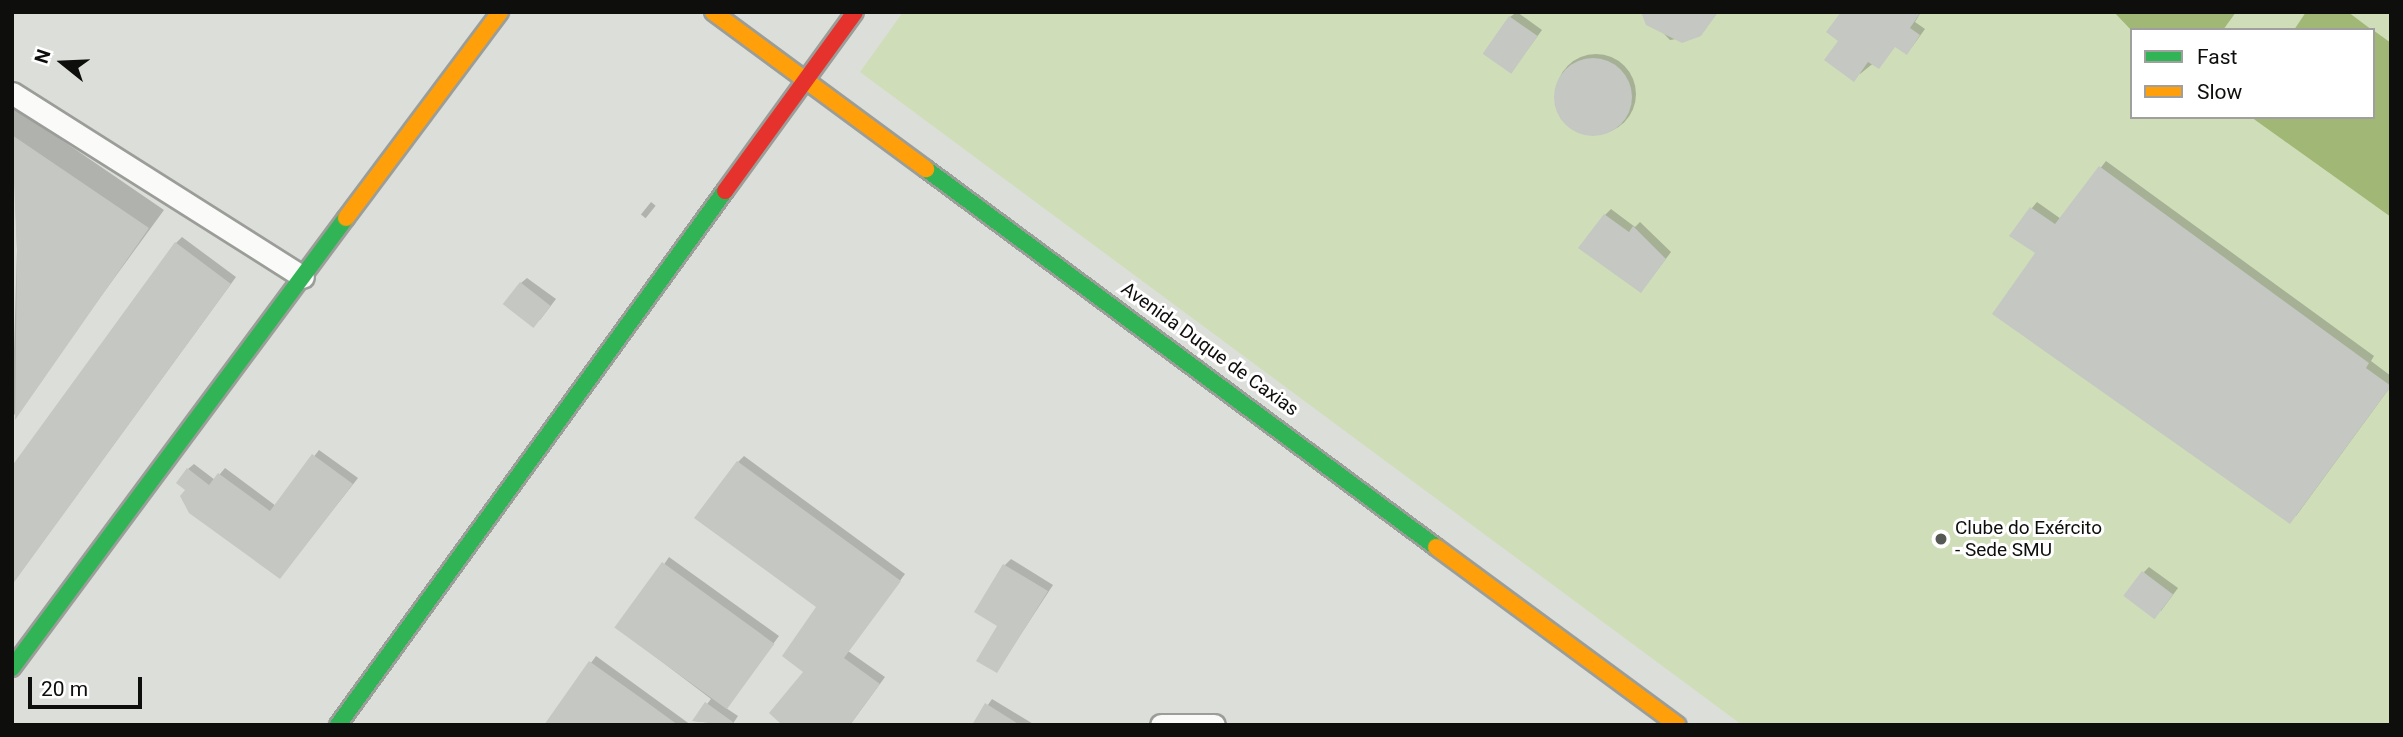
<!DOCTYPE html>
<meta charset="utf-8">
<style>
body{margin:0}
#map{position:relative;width:2403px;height:737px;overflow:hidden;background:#dcdfd9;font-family:Roboto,sans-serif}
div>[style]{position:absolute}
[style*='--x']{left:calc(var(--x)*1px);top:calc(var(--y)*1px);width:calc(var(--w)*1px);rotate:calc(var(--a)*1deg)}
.green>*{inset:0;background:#cfddb9}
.water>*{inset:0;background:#a0b776}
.shadow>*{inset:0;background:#0003;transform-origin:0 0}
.round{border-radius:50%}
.building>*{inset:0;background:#c4c7c2;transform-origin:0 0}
.roads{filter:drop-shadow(2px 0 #9b9d99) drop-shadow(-2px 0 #9b9d99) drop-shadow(0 2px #9b9d99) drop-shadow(0 -2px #9b9d99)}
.lane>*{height:21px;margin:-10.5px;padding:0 10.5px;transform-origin:10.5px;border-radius:10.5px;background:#fafaf9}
.fast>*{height:16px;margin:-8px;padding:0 8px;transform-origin:8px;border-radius:8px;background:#30b455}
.slow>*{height:16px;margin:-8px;padding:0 8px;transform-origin:8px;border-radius:8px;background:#ff9f0a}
.jam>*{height:16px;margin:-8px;padding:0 8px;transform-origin:8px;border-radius:8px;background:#e5322d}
.dots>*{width:19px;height:19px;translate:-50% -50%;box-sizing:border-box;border:4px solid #fff;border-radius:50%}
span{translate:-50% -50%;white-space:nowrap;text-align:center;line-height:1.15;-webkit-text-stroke:6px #fff;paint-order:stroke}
.street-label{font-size:19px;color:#0e0f0c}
.poi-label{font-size:19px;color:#0e0f0c}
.left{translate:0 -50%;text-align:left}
.frame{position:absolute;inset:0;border:14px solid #0e0f0c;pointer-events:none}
.legend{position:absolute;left:2130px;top:28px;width:245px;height:91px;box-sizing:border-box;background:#fff;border:2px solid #9f9f9e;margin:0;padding:9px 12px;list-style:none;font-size:21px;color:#0e0f0c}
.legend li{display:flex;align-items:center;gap:14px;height:35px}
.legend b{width:35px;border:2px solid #9f9f9e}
.north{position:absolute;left:28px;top:28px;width:70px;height:70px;-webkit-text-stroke:5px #fff;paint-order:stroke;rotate:288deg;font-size:19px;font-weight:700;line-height:28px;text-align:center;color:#0e0f0c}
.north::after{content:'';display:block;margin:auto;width:24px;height:32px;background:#0e0f0c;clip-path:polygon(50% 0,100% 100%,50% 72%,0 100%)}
.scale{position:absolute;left:28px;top:677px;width:114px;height:32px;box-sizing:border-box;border:4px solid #0e0f0c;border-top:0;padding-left:9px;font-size:21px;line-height:24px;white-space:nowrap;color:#0e0f0c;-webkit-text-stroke:5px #fff;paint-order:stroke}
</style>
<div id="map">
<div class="green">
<div style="clip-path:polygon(evenodd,903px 12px,2391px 12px,2391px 725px,1742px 725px,860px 72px,903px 12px,2132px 30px,2373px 30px,2373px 117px,2132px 117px,2132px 30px)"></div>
</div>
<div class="water">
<div style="clip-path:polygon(2114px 12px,2236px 12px,2223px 30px,2132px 31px)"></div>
<div style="clip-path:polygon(2306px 12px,2348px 12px,2372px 30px,2294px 30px)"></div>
<div style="clip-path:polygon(2373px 30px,2391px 43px,2391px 217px,2251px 117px,2373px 117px)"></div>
</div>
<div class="shadow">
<div style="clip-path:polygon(1517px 12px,1542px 30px,1512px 71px,1510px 17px)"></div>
<div style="clip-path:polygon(1643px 12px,1718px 12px,1700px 35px,1670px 40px)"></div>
<div style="clip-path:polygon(1843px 12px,1921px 12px,1915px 22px,1925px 29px,1912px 47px,1896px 45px,1860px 74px,1841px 40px)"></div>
<div class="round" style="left:1556px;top:54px;width:80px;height:80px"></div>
<div style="clip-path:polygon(12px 106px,164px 210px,12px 418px,17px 249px)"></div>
<div style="clip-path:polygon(2106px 161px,2374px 356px,2371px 361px,2391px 376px,2391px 386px,2296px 516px,2037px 253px,2032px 208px,2037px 202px,2061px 219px)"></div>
<div style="left:651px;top:202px;width:6px;height:16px;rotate:39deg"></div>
<div style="clip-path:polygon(1611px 209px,1635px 227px,1640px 222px,1671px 252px,1646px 285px,1605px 215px)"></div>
<div style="clip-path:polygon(182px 237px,236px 277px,12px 584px,176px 243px)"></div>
<div style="clip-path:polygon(527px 278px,556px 299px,540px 320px,521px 283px)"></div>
<div style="clip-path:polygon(319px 450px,358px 478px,285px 571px,188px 469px,194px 464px,215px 480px,225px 468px,276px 506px)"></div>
<div style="clip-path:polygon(744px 456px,905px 574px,848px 651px,885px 677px,850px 725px,806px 671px,818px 606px,738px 462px)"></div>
<div style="clip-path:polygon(669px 557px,779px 636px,726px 708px,738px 716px,732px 725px,694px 721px,711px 699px,620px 630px)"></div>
<div style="clip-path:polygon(1011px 559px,1053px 585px,997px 671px,1005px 565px)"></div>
<div style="clip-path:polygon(2149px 567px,2178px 588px,2161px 611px,2144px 572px)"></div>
<div style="clip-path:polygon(596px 656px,691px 725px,546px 725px)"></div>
<div style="clip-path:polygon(992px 699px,1035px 725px,974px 725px)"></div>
</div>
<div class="building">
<div style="clip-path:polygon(1641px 12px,1718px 12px,1701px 36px,1682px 43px,1646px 25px)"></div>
<div style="clip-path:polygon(1841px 12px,1921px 12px,1910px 28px,1920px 35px,1907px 55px,1895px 47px,1879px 69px,1868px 62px,1854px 82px,1824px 60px,1838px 41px,1826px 32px)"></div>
<div style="left:1509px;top:16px;width:35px;height:46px;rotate:35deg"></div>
<div class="round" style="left:1554px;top:58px;width:78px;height:78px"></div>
<div style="clip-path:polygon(12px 135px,149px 228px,15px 420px,17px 251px)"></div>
<div style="clip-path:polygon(2099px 166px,2369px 363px,2366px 368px,2391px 386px,2290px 524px,1992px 314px,2035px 253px,2009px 236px,2030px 207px,2055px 224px)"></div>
<div style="clip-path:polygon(1604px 214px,1629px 232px,1633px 226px,1666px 259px,1641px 293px,1578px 248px)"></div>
<div style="clip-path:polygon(175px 242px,231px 284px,12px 585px,12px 466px)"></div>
<div style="left:520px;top:282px;width:39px;height:28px;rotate:38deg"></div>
<div style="clip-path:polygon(312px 454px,353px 484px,280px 579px,189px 513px,180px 496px,185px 490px,176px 483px,187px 468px,209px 485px,218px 473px,270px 511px)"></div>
<div style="clip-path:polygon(737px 461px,901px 581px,844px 658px,880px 684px,850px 725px,782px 725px,769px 713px,803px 672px,782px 656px,816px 607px,694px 518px)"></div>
<div style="left:662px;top:562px;width:139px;height:81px;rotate:36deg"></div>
<div style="clip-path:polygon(1003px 564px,1048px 591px,997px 673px,976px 661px,997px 626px,974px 612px)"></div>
<div style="left:2142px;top:571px;width:39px;height:31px;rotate:37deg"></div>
<div style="clip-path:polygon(589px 661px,641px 698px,678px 725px,544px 725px)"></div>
<div style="clip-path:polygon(705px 702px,733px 722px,732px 725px,692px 721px)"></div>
<div style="clip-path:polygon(985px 703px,1020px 725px,972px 725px)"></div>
</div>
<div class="roads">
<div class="lane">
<div style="--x:12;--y:93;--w:344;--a:32.3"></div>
<div style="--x:1161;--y:725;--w:53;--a:0"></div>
</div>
<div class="fast">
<div style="--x:926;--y:169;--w:635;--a:36.54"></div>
<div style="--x:12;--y:668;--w:560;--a:-53.42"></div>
<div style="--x:338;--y:725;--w:659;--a:-54.07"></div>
</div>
<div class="slow">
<div style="--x:713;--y:12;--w:265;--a:36.4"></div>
<div style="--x:346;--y:218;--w:257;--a:-53.2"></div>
<div style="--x:1436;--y:547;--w:300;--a:36.4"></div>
</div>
<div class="jam">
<div style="--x:725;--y:191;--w:221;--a:-54"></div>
</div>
</div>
<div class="dots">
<div style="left:1941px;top:539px;background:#565854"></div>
</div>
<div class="street-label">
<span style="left:1210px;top:349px;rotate:36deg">Avenida Duque de Caxias</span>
</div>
<div class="poi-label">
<span class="left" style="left:1955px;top:539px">Clube do Exército<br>- Sede SMU</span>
</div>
<div class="frame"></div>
<ul class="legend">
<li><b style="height:9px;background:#30b455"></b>Fast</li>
<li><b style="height:9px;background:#ff9f0a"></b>Slow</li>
</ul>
<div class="north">N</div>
<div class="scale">20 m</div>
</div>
